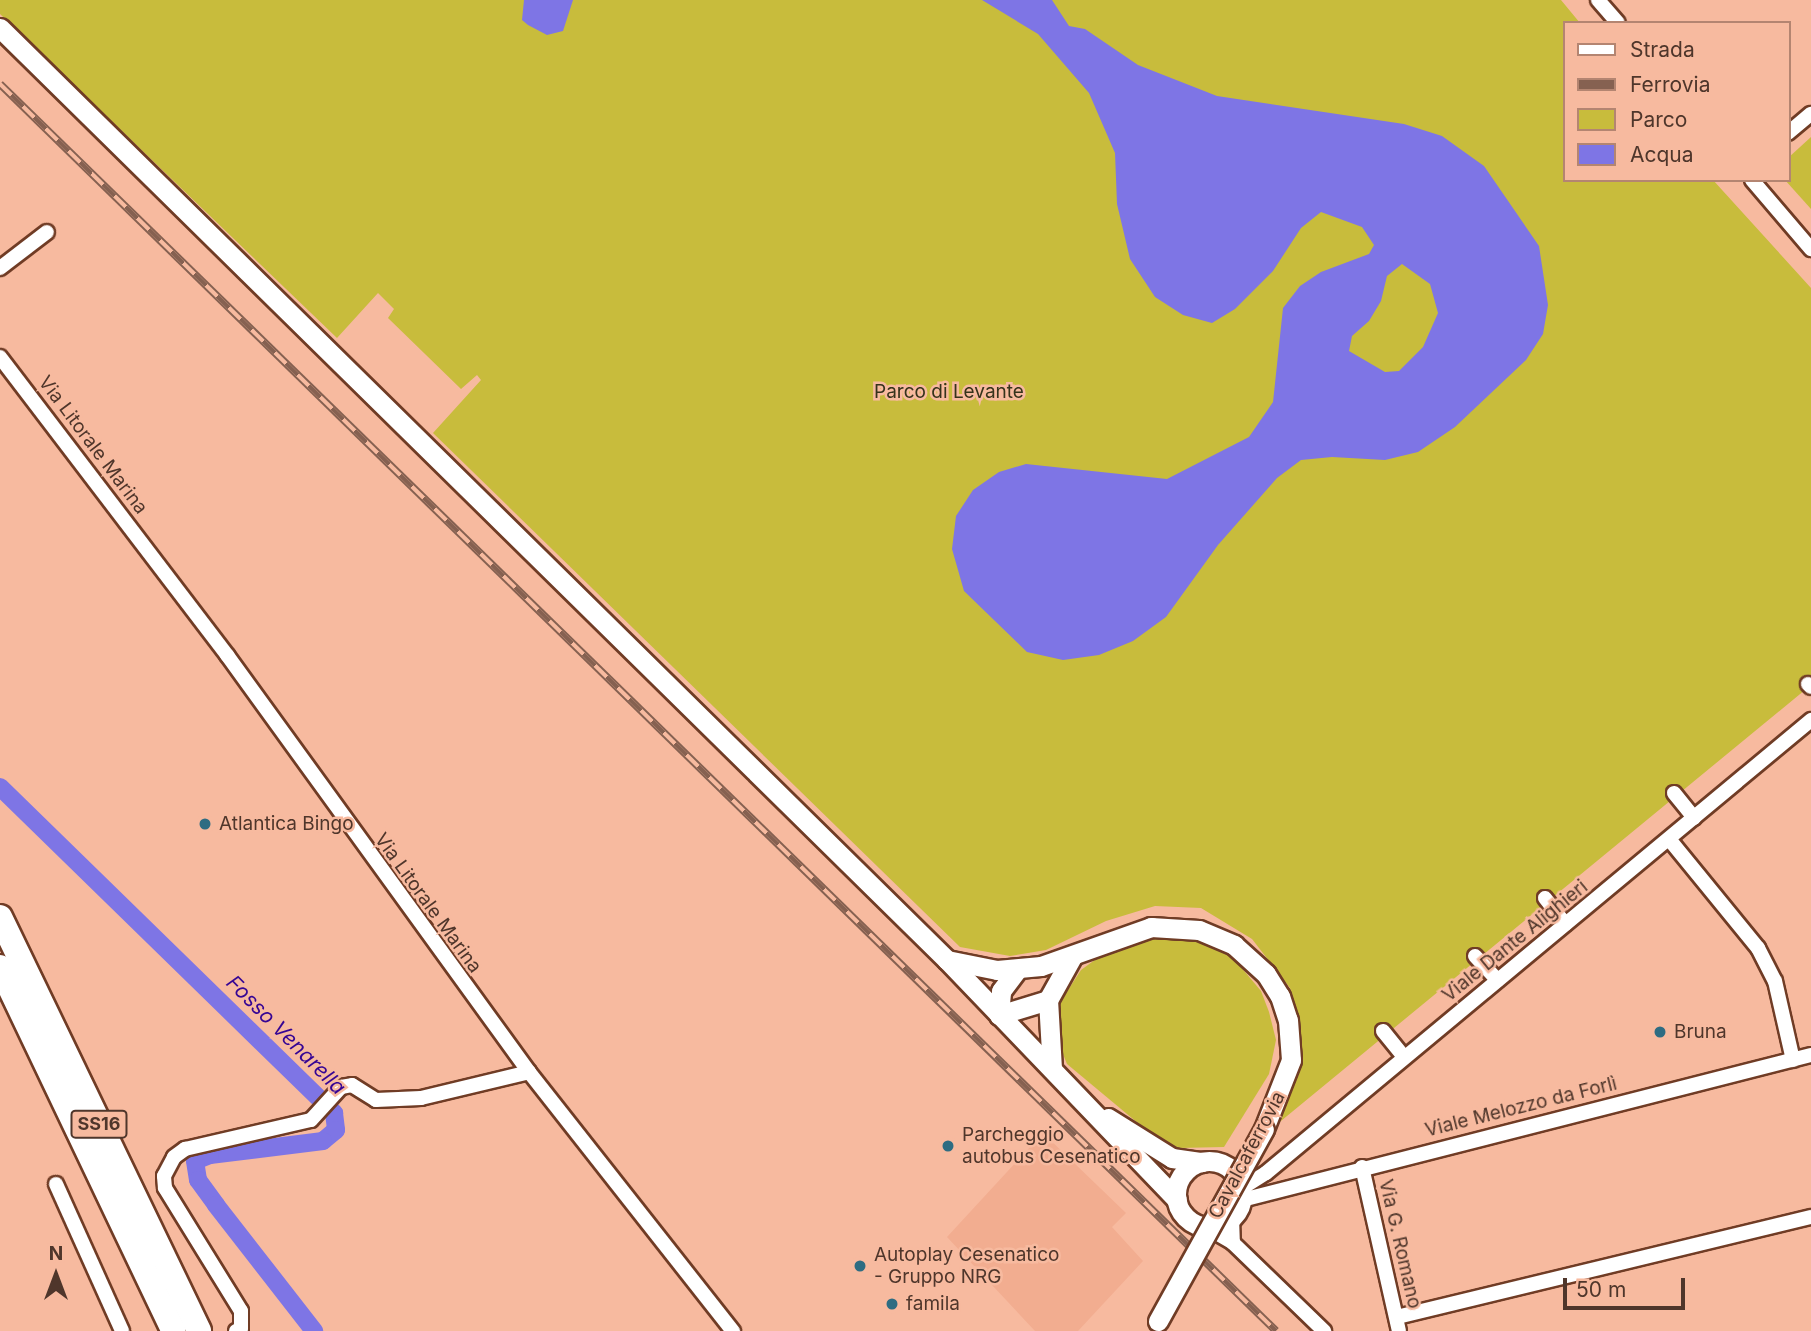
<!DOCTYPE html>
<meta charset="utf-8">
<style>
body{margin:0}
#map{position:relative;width:1811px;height:1331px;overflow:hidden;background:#f7ba9f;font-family:Inter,sans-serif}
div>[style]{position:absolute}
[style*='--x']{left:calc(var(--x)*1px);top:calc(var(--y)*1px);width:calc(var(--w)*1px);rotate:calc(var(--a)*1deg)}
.built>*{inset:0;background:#f2ad90}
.green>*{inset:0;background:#c8bc3c}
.water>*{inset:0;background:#7e75e5}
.canal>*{height:18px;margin:-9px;padding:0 9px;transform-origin:9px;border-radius:9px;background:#7e75e5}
.roads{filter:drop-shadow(2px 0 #703c25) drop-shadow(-2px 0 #703c25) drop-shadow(0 2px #703c25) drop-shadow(0 -2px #703c25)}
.street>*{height:14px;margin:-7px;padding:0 7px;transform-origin:7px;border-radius:7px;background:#fff}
.secondary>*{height:19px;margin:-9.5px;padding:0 9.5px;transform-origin:9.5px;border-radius:9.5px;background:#fff}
.secondary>.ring{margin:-9.5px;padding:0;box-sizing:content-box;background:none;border:19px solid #fff;border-radius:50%}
.highway>*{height:24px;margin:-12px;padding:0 12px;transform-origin:12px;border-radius:12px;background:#fff}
.rail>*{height:8px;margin-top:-4px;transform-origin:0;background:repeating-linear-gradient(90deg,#f7ba9f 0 16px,#866151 0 32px);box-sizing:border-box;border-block:2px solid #866151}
.bridges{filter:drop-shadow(2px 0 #703c25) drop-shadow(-2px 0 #703c25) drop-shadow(0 2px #703c25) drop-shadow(0 -2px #703c25)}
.secondary-bridge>*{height:19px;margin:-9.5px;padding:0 9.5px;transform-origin:9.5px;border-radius:9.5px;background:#fff}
.dots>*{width:19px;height:19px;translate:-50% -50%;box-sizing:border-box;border:4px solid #f7ba9f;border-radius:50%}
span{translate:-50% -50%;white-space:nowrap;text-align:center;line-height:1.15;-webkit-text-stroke:5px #f7ba9f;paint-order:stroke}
.shield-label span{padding:2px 5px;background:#f7ba9f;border:2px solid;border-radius:5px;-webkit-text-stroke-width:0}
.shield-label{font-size:18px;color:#4f362b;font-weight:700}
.park-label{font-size:19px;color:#35331b}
.street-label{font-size:19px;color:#4f362b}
.poi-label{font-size:19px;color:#4f362b}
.left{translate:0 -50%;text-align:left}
.water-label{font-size:21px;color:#360594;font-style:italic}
.legend{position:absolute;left:1563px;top:21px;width:228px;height:161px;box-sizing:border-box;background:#f7ba9f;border:2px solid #b48571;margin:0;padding:9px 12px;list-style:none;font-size:21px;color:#4f362b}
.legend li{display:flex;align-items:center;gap:14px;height:35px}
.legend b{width:35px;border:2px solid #b48571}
.north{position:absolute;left:21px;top:1240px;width:70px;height:70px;-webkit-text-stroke:5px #f7ba9f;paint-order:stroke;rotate:0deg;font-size:19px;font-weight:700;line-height:28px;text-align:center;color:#4f362b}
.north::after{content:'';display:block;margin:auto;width:24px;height:32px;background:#4f362b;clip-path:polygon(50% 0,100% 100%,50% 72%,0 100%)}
.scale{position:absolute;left:1563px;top:1278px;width:122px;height:32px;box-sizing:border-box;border:4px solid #4f362b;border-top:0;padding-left:9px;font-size:21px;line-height:24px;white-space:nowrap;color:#4f362b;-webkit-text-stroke:5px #f7ba9f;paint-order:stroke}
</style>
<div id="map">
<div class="built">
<div style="clip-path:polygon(1043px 1133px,1126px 1213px,1112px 1227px,1143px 1261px,1078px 1331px,1035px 1331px,947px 1237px)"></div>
</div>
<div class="green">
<div style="clip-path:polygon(0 0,1561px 0,1580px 23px,1564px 23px,1564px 180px,1713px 180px,1811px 288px,1811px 685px,1270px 1130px,1299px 1043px,1290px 988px,1252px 939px,1201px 908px,1155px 906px,1106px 921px,1046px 950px,1010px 956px,960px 947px,433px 433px,481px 380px,477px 375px,461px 389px,388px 318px,394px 309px,378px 293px,337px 338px,0 14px)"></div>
<div style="clip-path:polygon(1811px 137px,1811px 209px,1785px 180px,1788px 158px)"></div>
<div style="clip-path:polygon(1163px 933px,1212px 942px,1230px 954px,1261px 991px,1269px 1012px,1276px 1040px,1269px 1074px,1224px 1147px,1178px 1148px,1157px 1139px,1067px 1064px,1058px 1042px,1057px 1007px,1081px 970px,1103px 954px)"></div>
</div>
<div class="water">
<div style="clip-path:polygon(524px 0,573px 0,563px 31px,547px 35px,528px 25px,522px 20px)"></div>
<div style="clip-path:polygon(evenodd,982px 0,1052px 0,1069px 26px,1085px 29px,1138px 65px,1217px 96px,1404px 124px,1442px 136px,1484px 166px,1539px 246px,1548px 305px,1543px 334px,1526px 360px,1455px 427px,1418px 452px,1385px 460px,1332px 457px,1301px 460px,1277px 478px,1218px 545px,1166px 617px,1133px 641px,1099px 655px,1063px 660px,1027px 652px,964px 591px,952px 549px,956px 516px,973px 490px,999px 472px,1026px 464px,1167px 479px,1249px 437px,1273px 402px,1283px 308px,1300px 286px,1321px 272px,1369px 254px,1374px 245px,1362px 227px,1321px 212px,1301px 228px,1273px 271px,1235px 309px,1212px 323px,1183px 315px,1155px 297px,1130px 259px,1117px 204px,1115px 153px,1089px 93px,1038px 34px,982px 0,1402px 264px,1430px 284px,1438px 313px,1423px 347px,1399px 371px,1385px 372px,1349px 351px,1352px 336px,1369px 321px,1381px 301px,1387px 276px,1402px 264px)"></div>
</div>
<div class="canal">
<div style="--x:0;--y:787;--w:467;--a:44.3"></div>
<div style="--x:334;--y:1113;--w:17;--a:83"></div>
<div style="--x:336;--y:1130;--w:17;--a:140"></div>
<div style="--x:323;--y:1141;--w:114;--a:172.9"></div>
<div style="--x:210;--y:1155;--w:16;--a:158"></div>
<div style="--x:195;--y:1161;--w:19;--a:81"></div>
<div style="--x:198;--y:1180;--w:31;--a:54"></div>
<div style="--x:216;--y:1205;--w:160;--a:52.1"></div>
</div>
<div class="roads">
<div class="street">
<div style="--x:1598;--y:0;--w:30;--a:49"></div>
<div style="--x:1788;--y:133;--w:30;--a:-40"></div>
<div style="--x:1752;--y:180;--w:91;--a:49.5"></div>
<div style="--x:0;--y:268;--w:59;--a:-37.5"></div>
<div style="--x:0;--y:357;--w:375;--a:52.7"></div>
<div style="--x:227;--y:655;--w:515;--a:54.09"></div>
<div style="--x:529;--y:1072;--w:330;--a:51.8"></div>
<div style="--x:1808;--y:684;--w:4;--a:45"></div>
<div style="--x:1674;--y:793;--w:32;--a:51"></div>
<div style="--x:1669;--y:839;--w:141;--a:50.8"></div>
<div style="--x:1758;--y:948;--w:37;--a:63"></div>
<div style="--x:1775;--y:981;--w:81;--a:77.2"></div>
<div style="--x:1545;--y:898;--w:33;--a:52"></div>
<div style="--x:1475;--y:956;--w:33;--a:47"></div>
<div style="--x:1383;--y:1031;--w:33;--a:51"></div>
<div style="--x:1362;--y:1167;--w:168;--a:77.3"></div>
<div style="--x:56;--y:1184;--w:161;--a:65.8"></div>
<div style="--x:1242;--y:1188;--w:28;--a:-32"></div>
<div style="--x:1266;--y:1173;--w:709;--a:-39.73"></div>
<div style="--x:1242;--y:1200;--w:587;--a:-14.3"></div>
<div style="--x:1232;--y:1218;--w:25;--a:88"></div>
<div style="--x:1204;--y:1226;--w:34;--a:30"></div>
<div style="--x:1233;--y:1243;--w:127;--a:44"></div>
<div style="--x:1397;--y:1317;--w:426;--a:-13.6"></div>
<div style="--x:236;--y:1331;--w:5;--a:-22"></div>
<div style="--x:241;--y:1329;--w:18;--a:-90"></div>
<div style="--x:241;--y:1311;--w:145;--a:-121.7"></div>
<div style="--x:165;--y:1188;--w:12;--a:-95"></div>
<div style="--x:164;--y:1176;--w:21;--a:-62"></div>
<div style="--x:174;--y:1157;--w:14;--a:-36"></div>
<div style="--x:185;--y:1149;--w:129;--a:-13"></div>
<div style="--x:311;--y:1120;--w:45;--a:-47.7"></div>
<div style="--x:341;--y:1087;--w:11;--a:-10"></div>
<div style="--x:352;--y:1085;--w:28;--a:32"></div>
<div style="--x:376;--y:1100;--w:45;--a:-2.5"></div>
<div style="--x:421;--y:1098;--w:111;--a:-13.5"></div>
</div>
<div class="secondary">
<div style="--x:0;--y:28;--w:1329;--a:44.54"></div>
<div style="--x:947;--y:960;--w:332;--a:46.2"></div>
<div style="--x:947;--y:960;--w:51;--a:11.3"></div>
<div style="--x:997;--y:970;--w:44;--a:-5.2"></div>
<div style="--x:1041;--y:966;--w:117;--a:-19.5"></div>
<div style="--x:1151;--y:927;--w:48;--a:3.6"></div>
<div style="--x:1199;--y:930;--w:38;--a:23"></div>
<div style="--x:1234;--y:945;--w:43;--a:42.2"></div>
<div style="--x:1266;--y:974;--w:26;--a:58"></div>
<div style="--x:1280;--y:996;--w:25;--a:72"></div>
<div style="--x:1288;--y:1020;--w:40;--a:85.7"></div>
<div style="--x:1291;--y:1060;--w:74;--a:111.4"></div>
<div style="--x:999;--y:1015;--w:51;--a:-17"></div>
<div style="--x:999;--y:1015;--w:24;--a:-85"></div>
<div style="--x:1001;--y:991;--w:26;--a:-53"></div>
<div style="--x:1052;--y:1069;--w:69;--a:-93.3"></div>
<div style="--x:1048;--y:1000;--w:49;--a:-60.8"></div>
<div style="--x:1108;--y:1118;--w:75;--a:32"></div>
<div style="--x:1172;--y:1158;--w:30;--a:8"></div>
<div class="ring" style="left:1176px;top:1161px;width:47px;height:47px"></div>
</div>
<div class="highway">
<div style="--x:0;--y:917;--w:459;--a:64.3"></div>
<div style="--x:0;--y:967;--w:403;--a:64.5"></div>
</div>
</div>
<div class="rail">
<div style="--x:0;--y:84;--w:1784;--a:44.34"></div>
</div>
<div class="bridges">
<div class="secondary-bridge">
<div style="--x:1158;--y:1321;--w:219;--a:-61.1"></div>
</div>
</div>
<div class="dots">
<div style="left:205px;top:824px;background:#2e6c82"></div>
<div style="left:1660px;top:1032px;background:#2e6c82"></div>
<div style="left:948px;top:1146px;background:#2e6c82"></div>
<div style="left:860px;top:1266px;background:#2e6c82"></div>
<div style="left:892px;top:1304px;background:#2e6c82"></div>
</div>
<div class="shield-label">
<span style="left:99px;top:1124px">SS16</span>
</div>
<div class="park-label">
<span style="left:949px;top:392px">Parco di Levante</span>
</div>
<div class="street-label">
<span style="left:93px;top:445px;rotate:53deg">Via Litorale Marina</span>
<span style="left:428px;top:903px;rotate:54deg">Via Litorale Marina</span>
<span style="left:1515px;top:941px;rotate:-39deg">Viale Dante Alighieri</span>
<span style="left:1521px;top:1107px;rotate:-14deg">Viale Melozzo da Forlì</span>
<span style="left:1247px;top:1155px;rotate:-62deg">Cavalcaferrovia</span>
<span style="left:1400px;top:1244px;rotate:77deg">Via G. Romano</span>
</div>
<div class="poi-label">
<span class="left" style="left:219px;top:824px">Atlantica Bingo</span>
<span class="left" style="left:1674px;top:1032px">Bruna</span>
<span class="left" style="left:962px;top:1146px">Parcheggio<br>autobus Cesenatico</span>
<span class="left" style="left:874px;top:1266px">Autoplay Cesenatico<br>- Gruppo NRG</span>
<span class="left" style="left:906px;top:1304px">famila</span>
</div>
<div class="water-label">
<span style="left:286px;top:1035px;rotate:45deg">Fosso Venarella</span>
</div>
<ul class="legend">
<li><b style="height:9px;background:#fff"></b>Strada</li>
<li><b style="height:9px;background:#866151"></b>Ferrovia</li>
<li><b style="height:19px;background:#c8bc3c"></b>Parco</li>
<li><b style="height:19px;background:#7e75e5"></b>Acqua</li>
</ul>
<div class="north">N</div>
<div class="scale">50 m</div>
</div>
